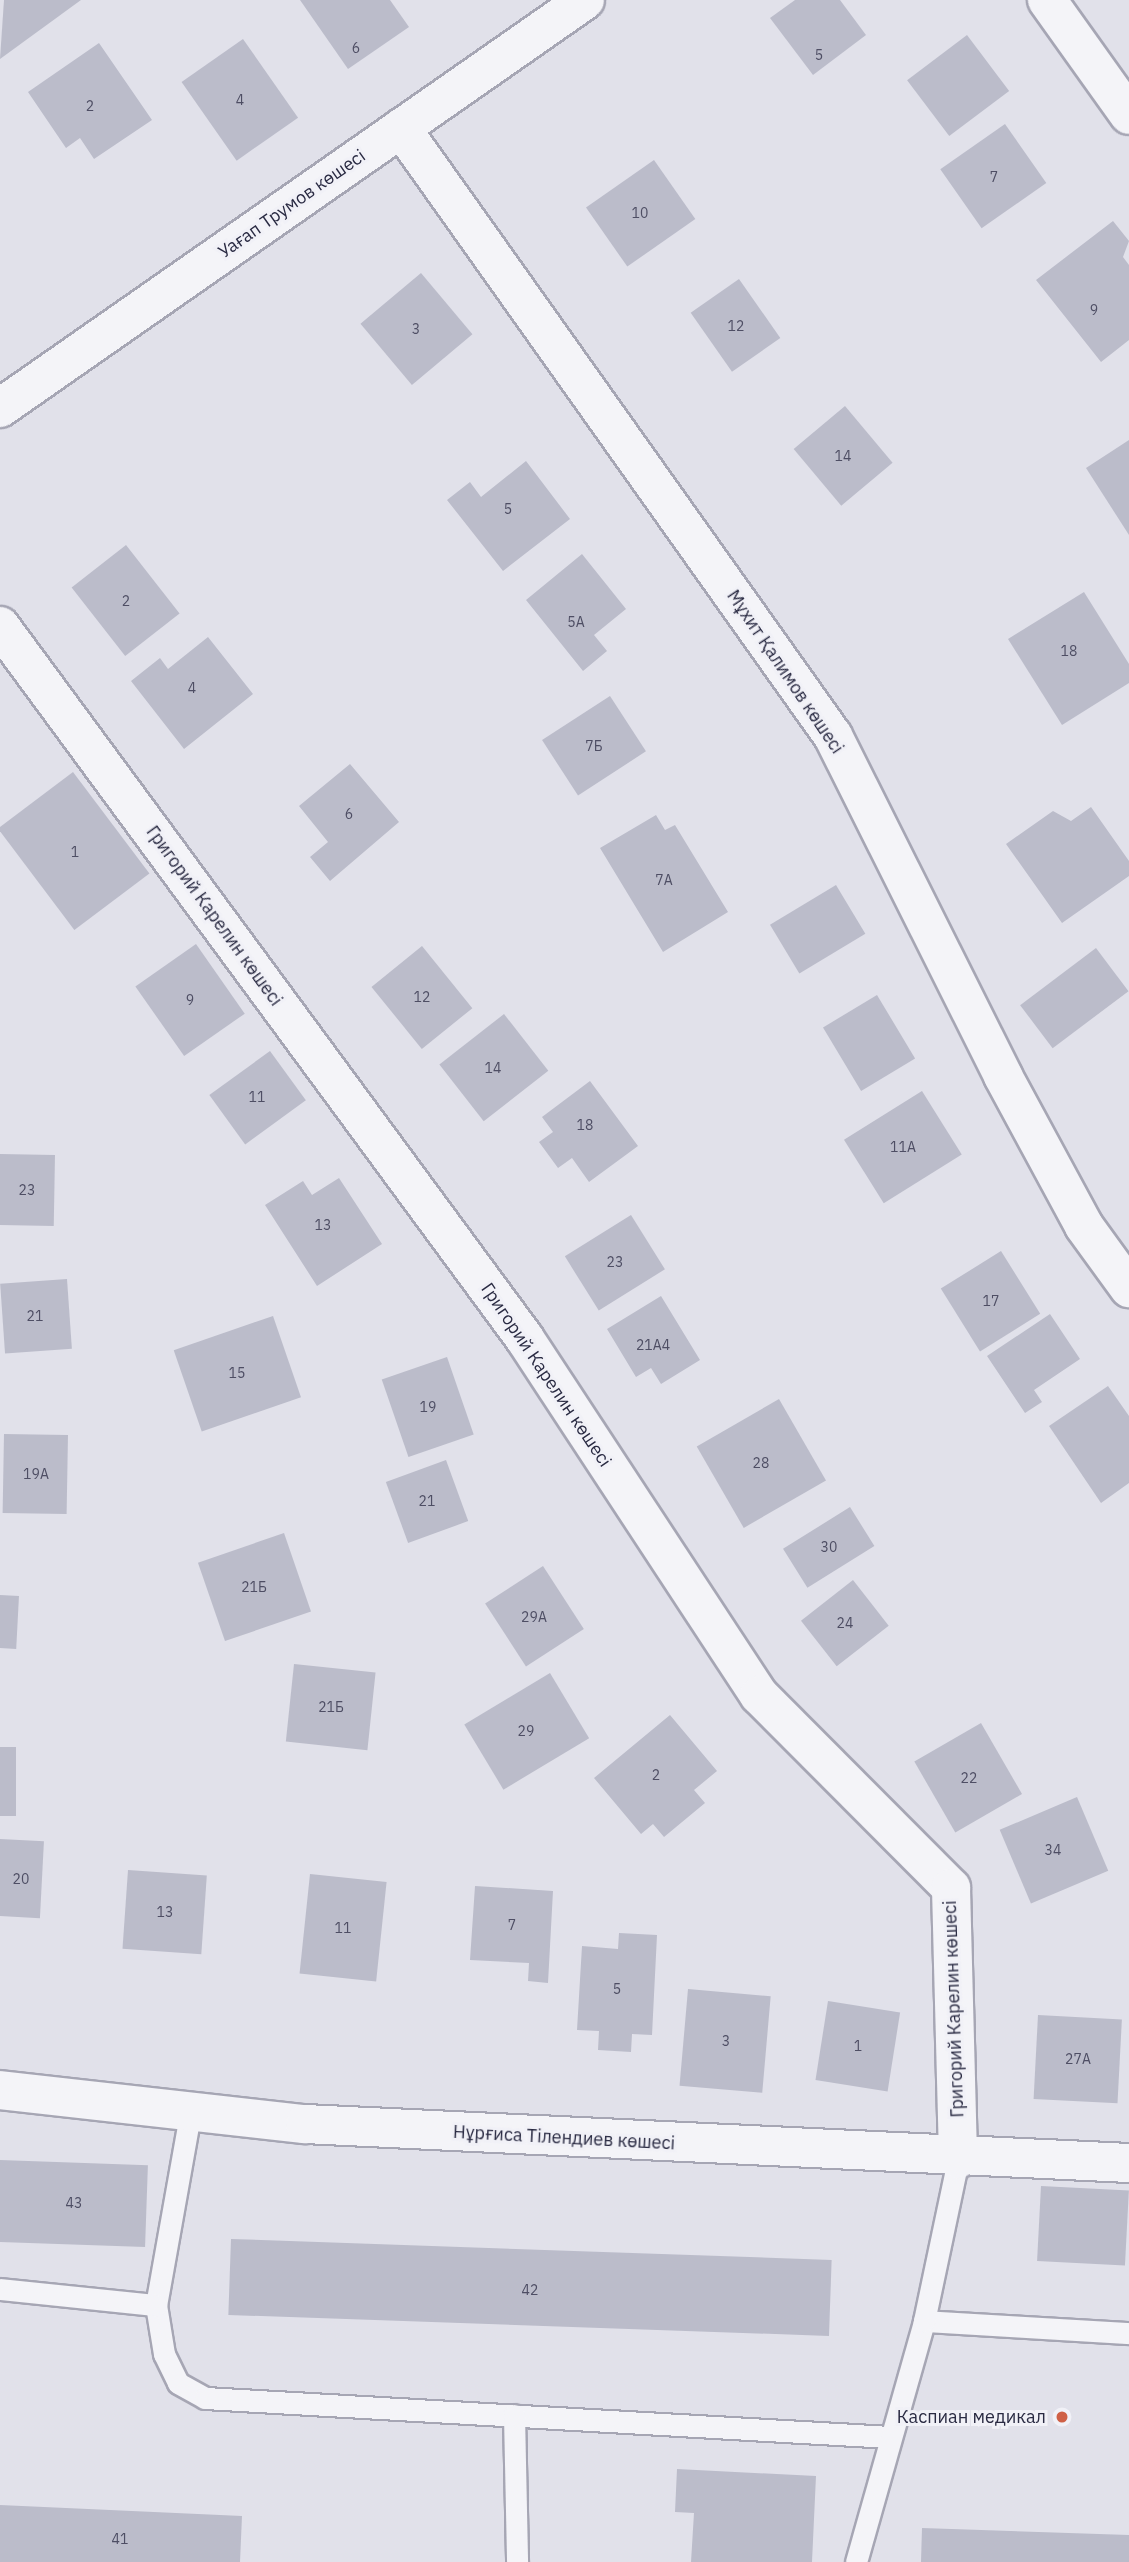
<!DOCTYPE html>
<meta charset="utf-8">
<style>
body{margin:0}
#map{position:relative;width:1129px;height:2562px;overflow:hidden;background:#e1e1ea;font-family:"IBM Plex Sans",sans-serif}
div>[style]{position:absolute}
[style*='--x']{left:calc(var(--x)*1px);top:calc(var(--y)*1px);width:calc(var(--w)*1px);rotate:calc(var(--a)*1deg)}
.building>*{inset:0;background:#bbbcca;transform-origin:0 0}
.roads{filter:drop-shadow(2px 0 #a6a6b4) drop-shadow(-2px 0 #a6a6b4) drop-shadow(0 2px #a6a6b4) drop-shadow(0 -2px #a6a6b4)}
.lane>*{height:21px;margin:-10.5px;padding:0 10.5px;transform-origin:10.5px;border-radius:10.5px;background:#f4f4f8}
.street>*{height:38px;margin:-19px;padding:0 19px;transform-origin:19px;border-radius:19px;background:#f4f4f8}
.dots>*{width:19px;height:19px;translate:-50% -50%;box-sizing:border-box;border:4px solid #f1f1f7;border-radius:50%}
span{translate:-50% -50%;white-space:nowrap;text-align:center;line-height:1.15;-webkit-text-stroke:6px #f1f1f7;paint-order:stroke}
.number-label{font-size:14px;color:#4e4e64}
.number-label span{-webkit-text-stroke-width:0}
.street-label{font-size:18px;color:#292a42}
.poi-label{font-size:18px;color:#292a42}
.right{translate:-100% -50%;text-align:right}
</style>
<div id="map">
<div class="building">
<div style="clip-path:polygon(4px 0,81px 0,0 59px)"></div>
<div style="clip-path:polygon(300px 0,390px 0,409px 27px,348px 69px)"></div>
<div style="clip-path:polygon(795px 0,840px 0,866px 35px,813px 75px,770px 18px)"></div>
<div style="left:967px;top:35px;width:70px;height:75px;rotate:53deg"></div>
<div style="left:243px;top:39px;width:96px;height:75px;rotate:55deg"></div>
<div style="clip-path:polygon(99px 43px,152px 120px,94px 159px,80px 138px,66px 148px,28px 92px)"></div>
<div style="left:1005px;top:124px;width:72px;height:79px;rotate:55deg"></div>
<div style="left:654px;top:160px;width:72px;height:83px;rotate:55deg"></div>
<div style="clip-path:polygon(1113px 221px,1129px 241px,1123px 257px,1129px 265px,1129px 340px,1101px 362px,1036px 280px)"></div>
<div style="left:421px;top:273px;width:80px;height:79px;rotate:50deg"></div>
<div style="left:739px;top:279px;width:72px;height:59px;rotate:55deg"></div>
<div style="left:845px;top:406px;width:74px;height:67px;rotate:50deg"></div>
<div style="clip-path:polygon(1129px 440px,1129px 535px,1086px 468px)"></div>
<div style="clip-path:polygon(526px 461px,570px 519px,503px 571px,447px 500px,470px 482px,481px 497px)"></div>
<div style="left:126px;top:545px;width:87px;height:69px;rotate:52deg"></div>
<div style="clip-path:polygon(582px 554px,626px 609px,594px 635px,607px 651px,583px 671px,526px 600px)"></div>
<div style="clip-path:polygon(1084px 592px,1129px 664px,1129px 683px,1062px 725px,1008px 639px)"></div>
<div style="clip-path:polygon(208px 637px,253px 694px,184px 749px,131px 681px,160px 658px,168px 669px)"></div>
<div style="left:610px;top:696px;width:66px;height:81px;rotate:57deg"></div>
<div style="clip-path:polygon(350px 764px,399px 822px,330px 881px,310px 857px,328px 842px,299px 806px)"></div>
<div style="left:73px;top:772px;width:127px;height:94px;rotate:53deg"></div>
<div style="clip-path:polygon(1091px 807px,1129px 861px,1129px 876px,1062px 923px,1006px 844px,1053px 811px,1071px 821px)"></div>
<div style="clip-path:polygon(656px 815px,665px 830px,675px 825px,728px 912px,663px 952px,600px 848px)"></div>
<div style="left:836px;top:885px;width:57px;height:77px;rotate:59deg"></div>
<div style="left:196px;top:944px;width:85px;height:74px;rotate:55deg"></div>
<div style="left:422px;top:946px;width:80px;height:65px;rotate:51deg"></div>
<div style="left:1096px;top:948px;width:54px;height:95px;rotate:53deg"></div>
<div style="left:877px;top:995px;width:74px;height:63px;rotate:59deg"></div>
<div style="left:504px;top:1014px;width:72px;height:82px;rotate:52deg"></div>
<div style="left:270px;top:1051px;width:61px;height:75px;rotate:54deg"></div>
<div style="clip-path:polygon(590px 1081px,638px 1146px,589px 1182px,572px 1158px,558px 1168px,539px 1142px,553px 1132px,542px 1117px)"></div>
<div style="left:922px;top:1091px;width:75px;height:92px;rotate:58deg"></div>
<div style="left:0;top:1154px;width:55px;height:71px;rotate:1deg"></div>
<div style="clip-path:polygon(339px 1178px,382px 1244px,317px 1286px,265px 1205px,303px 1181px,312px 1195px)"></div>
<div style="left:631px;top:1215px;width:64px;height:78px;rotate:58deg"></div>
<div style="left:1001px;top:1251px;width:74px;height:71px;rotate:58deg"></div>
<div style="left:67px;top:1279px;width:70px;height:67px;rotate:86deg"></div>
<div style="clip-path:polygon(661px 1296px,700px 1360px,661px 1384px,651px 1368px,636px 1377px,607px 1329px)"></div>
<div style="clip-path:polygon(1050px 1314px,1080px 1359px,1034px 1390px,1042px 1402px,1025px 1413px,987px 1356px)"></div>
<div style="left:273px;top:1316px;width:86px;height:105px;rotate:71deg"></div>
<div style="left:447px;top:1357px;width:82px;height:69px;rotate:71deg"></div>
<div style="clip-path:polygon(1108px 1386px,1129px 1416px,1129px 1483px,1101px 1503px,1049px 1426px)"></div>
<div style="left:779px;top:1399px;width:94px;height:95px;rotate:60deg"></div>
<div style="left:4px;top:1434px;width:64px;height:79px;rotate:1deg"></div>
<div style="left:446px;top:1460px;width:65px;height:64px;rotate:70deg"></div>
<div style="left:850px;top:1507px;width:46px;height:79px;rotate:58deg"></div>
<div style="left:284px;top:1533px;width:83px;height:91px;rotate:71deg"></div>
<div style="left:543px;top:1566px;width:75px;height:69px;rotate:57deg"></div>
<div style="left:853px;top:1580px;width:58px;height:66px;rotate:52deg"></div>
<div style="left:0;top:1595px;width:19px;height:53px;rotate:3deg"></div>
<div style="left:294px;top:1664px;width:82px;height:78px;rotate:6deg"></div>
<div style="left:550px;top:1673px;width:76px;height:100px;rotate:59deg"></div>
<div style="clip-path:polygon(670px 1715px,717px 1771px,694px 1790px,705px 1803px,664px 1837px,653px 1824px,641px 1834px,594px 1778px)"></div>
<div style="left:981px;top:1723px;width:82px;height:77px;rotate:60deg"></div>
<div style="left:0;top:1747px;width:16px;height:69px"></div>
<div style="left:1077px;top:1797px;width:80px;height:84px;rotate:67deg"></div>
<div style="left:0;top:1839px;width:44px;height:77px;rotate:3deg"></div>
<div style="left:128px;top:1870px;width:79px;height:79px;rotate:4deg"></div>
<div style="left:310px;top:1874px;width:77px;height:100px;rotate:6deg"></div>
<div style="clip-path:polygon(475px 1886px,553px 1891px,548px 1983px,528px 1981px,529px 1963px,470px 1960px)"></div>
<div style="clip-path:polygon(619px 1933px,657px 1935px,652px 2035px,632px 2034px,631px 2052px,598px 2050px,599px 2031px,577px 2030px,582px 1946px,618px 1949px)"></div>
<div style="left:688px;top:1989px;width:83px;height:97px;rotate:5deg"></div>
<div style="left:828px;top:2001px;width:73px;height:80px;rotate:9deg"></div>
<div style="left:1038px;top:2015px;width:84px;height:84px;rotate:3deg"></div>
<div style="left:0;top:2160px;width:148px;height:82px;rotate:2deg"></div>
<div style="left:1041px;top:2186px;width:88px;height:75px;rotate:3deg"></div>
<div style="left:231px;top:2239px;width:601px;height:76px;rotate:2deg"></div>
<div style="clip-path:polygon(677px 2469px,816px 2476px,812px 2562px,691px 2562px,694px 2513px,675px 2512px)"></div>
<div style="clip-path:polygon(0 2505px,242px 2516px,240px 2562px,0 2562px)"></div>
<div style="clip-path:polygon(922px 2528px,1129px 2535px,1129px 2562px,921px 2562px)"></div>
</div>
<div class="roads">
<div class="lane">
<div style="--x:191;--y:2109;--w:199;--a:100.1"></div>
<div style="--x:156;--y:2305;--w:50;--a:80.7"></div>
<div style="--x:164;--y:2354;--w:32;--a:64"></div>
<div style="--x:178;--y:2383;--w:31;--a:29"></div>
<div style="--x:205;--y:2398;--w:686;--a:3.26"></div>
<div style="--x:0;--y:2289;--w:157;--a:5.9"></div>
<div style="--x:924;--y:2321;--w:205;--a:3.4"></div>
<div style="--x:514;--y:2415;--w:147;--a:88.8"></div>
<div style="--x:856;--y:2562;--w:250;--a:-74.2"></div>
<div style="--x:924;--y:2321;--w:166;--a:-78.1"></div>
</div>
<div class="street">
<div style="--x:1047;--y:0;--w:141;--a:54.5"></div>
<div style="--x:401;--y:128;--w:746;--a:54.61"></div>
<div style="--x:833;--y:736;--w:380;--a:63.4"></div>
<div style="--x:1003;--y:1076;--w:170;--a:61.6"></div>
<div style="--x:1084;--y:1226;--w:77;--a:54"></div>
<div style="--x:0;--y:408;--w:713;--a:-34.89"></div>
<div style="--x:0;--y:626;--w:885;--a:53.63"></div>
<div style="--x:525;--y:1339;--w:426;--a:56.7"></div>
<div style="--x:759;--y:1695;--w:272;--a:45.1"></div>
<div style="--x:951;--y:1888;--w:271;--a:88.5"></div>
<div style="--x:0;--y:2090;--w:307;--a:6.4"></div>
<div style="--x:305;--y:2124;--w:825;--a:2.71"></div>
</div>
</div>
<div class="dots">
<div style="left:1062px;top:2417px;background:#cf6046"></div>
</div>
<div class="number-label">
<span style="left:356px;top:48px">6</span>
<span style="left:819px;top:55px">5</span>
<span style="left:240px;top:100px">4</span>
<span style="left:90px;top:106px">2</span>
<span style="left:994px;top:177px">7</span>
<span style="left:640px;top:213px">10</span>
<span style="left:1094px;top:310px">9</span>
<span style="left:736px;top:326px">12</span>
<span style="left:416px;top:329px">3</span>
<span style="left:843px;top:456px">14</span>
<span style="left:508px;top:509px">5</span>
<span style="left:126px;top:601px">2</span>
<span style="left:576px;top:622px">5А</span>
<span style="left:1069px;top:651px">18</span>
<span style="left:192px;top:688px">4</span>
<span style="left:594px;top:746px">7Б</span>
<span style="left:349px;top:814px">6</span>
<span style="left:75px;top:852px">1</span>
<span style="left:664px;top:880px">7А</span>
<span style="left:422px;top:997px">12</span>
<span style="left:190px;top:1000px">9</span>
<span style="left:493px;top:1068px">14</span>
<span style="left:257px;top:1097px">11</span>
<span style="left:585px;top:1125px">18</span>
<span style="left:903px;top:1147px">11А</span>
<span style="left:27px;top:1190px">23</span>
<span style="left:323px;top:1225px">13</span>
<span style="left:615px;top:1262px">23</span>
<span style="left:991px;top:1301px">17</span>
<span style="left:35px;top:1316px">21</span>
<span style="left:653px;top:1345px">21А4</span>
<span style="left:237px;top:1373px">15</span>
<span style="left:428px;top:1407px">19</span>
<span style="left:761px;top:1463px">28</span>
<span style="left:36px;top:1474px">19А</span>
<span style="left:427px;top:1501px">21</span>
<span style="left:829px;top:1547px">30</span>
<span style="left:254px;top:1587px">21Б</span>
<span style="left:534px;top:1617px">29А</span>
<span style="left:845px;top:1623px">24</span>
<span style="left:331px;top:1707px">21Б</span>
<span style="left:526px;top:1731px">29</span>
<span style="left:656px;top:1775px">2</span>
<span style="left:969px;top:1778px">22</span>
<span style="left:1053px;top:1850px">34</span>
<span style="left:21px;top:1879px">20</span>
<span style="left:165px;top:1912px">13</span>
<span style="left:512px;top:1925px">7</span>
<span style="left:343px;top:1928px">11</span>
<span style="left:617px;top:1989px">5</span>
<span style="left:726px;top:2041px">3</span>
<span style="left:858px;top:2046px">1</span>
<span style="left:1078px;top:2059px">27А</span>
<span style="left:74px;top:2203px">43</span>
<span style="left:530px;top:2290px">42</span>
<span style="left:120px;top:2539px">41</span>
</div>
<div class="street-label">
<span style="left:292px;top:204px;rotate:-35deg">Уағап Трумов көшесі</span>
<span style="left:785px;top:672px;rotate:56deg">Мұхит Қалимов көшесі</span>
<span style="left:214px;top:916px;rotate:54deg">Григорий Карелин көшесі</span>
<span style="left:546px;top:1375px;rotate:56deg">Григорий Карелин көшесі</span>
<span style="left:954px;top:2009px;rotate:-92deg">Григорий Карелин көшесі</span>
<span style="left:564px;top:2138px;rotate:3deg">Нұрғиса Тілендиев көшесі</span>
</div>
<div class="poi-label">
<span class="right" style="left:1046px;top:2417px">Каспиан медикал</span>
</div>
</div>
